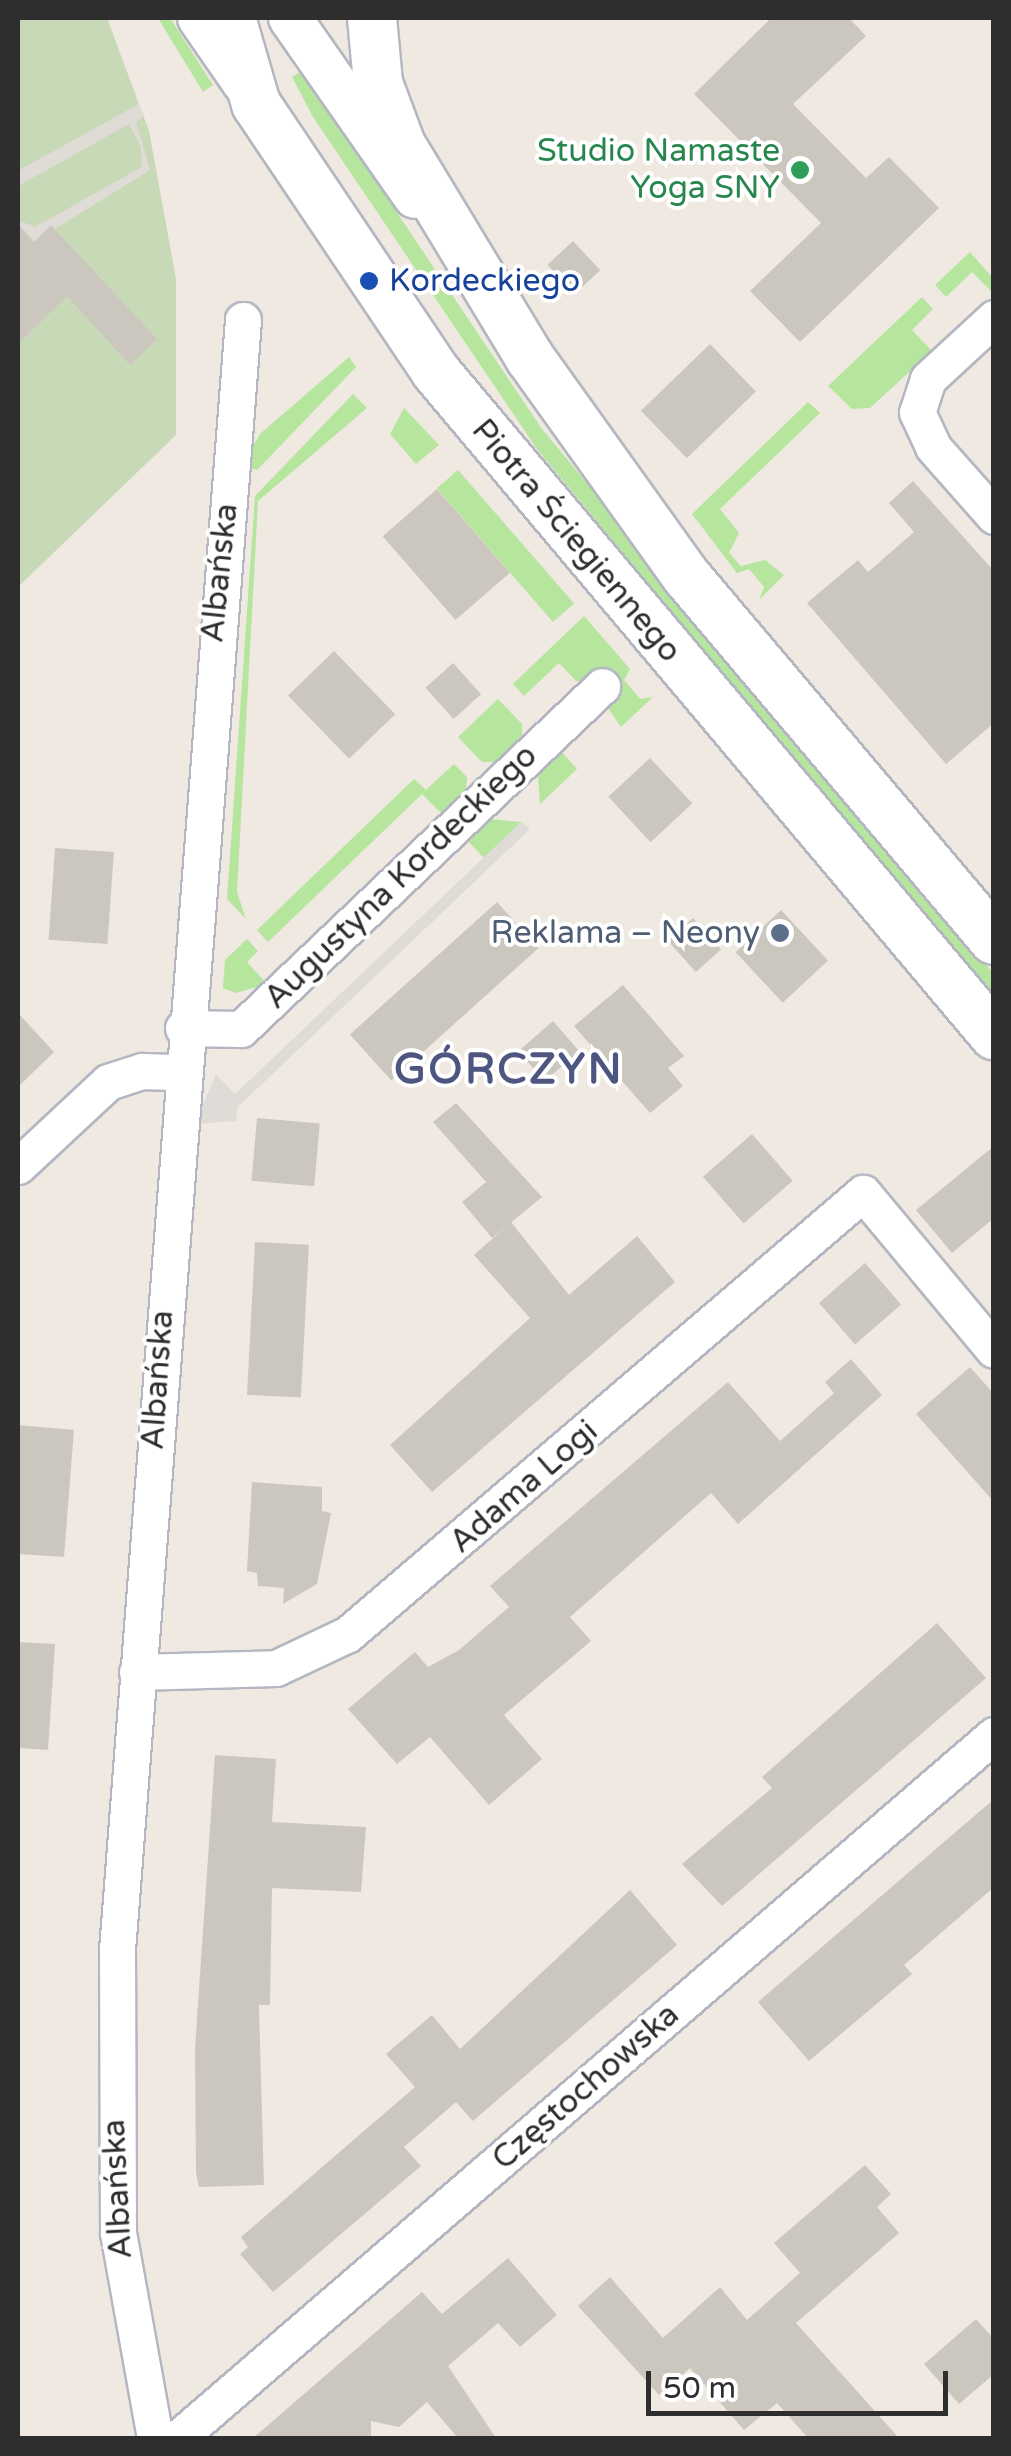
<!DOCTYPE html>
<meta charset="utf-8">
<style>
body{margin:0}
#map{position:relative;width:1011px;height:2456px;overflow:hidden;background:#efe9e1;font-family:"Varela Round",sans-serif}
div>[style]{position:absolute}
[style*='--x']{left:calc(var(--x)*1px);top:calc(var(--y)*1px);width:calc(var(--w)*1px);rotate:calc(var(--a)*1deg)}
.green>*{inset:0;background:#b6e59e;transform-origin:0 0}
.cemetery>*{inset:0;background:#c8d9b8}
.plaza>*{inset:0;background:#dfdcd8}
.building>*{inset:0;background:#cbc7bf;transform-origin:0 0}
.roads{filter:drop-shadow(2px 0 #b4b7c1) drop-shadow(-2px 0 #b4b7c1) drop-shadow(0 2px #b4b7c1) drop-shadow(0 -2px #b4b7c1)}
.minor>*{height:35px;margin:-17.5px;padding:0 17.5px;transform-origin:17.5px;border-radius:17.5px;background:#fff}
.tertiary>*{height:42px;margin:-21px;padding:0 21px;transform-origin:21px;border-radius:21px;background:#fff}
.secondary>*{height:48px;margin:-24px;padding:0 24px;transform-origin:24px;border-radius:24px;background:#fff}
.dots>*{width:28px;height:28px;translate:-50% -50%;box-sizing:border-box;border:5px solid #fff;border-radius:50%}
span{translate:-50% -50%;white-space:nowrap;text-align:center;line-height:1.15;-webkit-text-stroke:8px #fff;paint-order:stroke}
.leisure-label{font-size:32px;color:#27864d}
.right{translate:-100% -50%;text-align:right}
.transit-label{font-size:32px;color:#164399}
.left{translate:0 -50%;text-align:left}
.street-label{font-size:32px;color:#2e2e2e}
.service-label{font-size:32px;color:#4e5e75}
.district-label{font-size:42px;color:#4d5680;font-weight:700;letter-spacing:2.5px}
.frame{position:absolute;inset:0;border:20px solid #2e2e2e;pointer-events:none}
.scale{position:absolute;left:646px;top:2371px;width:302px;height:45px;box-sizing:border-box;border:5px solid #2e2e2e;border-top:0;padding-left:12px;font-size:30px;line-height:35px;white-space:nowrap;color:#2e2e2e;-webkit-text-stroke:8px #fff;paint-order:stroke}
</style>
<div id="map">
<div class="green">
<div style="clip-path:polygon(158px 18px,170px 18px,213px 85px,203px 92px)"></div>
<div style="clip-path:polygon(302px 71px,542px 429px,993px 973px,993px 1000px,537px 449px,313px 117px,292px 77px)"></div>
<div style="clip-path:polygon(970px 252px,992px 277px,993px 293px,972px 272px,946px 297px,935px 285px)"></div>
<div style="clip-path:polygon(922px 297px,933px 309px,912px 330px,932px 351px,870px 408px,852px 409px,828px 386px)"></div>
<div style="clip-path:polygon(349px 357px,356px 367px,257px 470px,242px 465px,260px 434px)"></div>
<div style="clip-path:polygon(353px 394px,367px 408px,258px 501px,237px 892px,246px 919px,227px 899px,255px 496px)"></div>
<div style="clip-path:polygon(808px 402px,820px 413px,720px 509px,739px 533px,729px 553px,741px 566px,765px 560px,784px 575px,759px 600px,764px 587px,749px 569px,737px 573px,692px 514px)"></div>
<div style="clip-path:polygon(404px 408px,439px 445px,416px 464px,390px 434px)"></div>
<div style="left:458px;top:470px;width:177px;height:28px;rotate:49deg"></div>
<div style="clip-path:polygon(584px 616px,630px 669px,624px 680px,640px 699px,653px 697px,621px 727px,590px 682px,576px 681px,559px 663px,524px 696px,513px 684px)"></div>
<div style="clip-path:polygon(498px 699px,522px 724px,522px 740px,498px 762px,482px 762px,458px 737px)"></div>
<div style="clip-path:polygon(559px 749px,577px 769px,540px 804px,538px 775px)"></div>
<div style="clip-path:polygon(454px 764px,467px 777px,466px 793px,443px 815px,422px 794px,268px 942px,257px 930px,414px 779px,426px 790px)"></div>
<div style="clip-path:polygon(490px 819px,521px 822px,484px 858px,465px 838px)"></div>
<div style="clip-path:polygon(247px 939px,258px 951px,247px 962px,267px 984px,236px 993px,223px 988px,225px 960px)"></div>
</div>
<div class="cemetery">
<div style="clip-path:polygon(18px 18px,107px 18px,149px 131px,176px 279px,176px 435px,18px 587px)"></div>
</div>
<div class="plaza">
<div style="clip-path:polygon(139px 104px,144px 116px,136px 122px,150px 170px,34px 242px,27px 234px,18px 244px,18px 220px,35px 227px,142px 167px,141px 147px,129px 124px,18px 186px,18px 171px)"></div>
<div style="clip-path:polygon(521px 822px,530px 829px,238px 1107px,236px 1121px,195px 1124px,216px 1074px,235px 1094px)"></div>
</div>
<div class="building">
<div style="clip-path:polygon(771px 18px,849px 18px,866px 36px,793px 104px,866px 178px,889px 157px,939px 208px,800px 342px,750px 291px,821px 223px,694px 94px)"></div>
<div style="clip-path:polygon(18px 224px,34px 242px,51px 225px,157px 339px,130px 365px,67px 296px,18px 344px)"></div>
<div style="left:573px;top:241px;width:40px;height:35px;rotate:47deg"></div>
<div style="left:710px;top:344px;width:66px;height:96px;rotate:46deg"></div>
<div style="clip-path:polygon(913px 481px,994px 571px,994px 723px,946px 764px,807px 603px,858px 560px,868px 572px,914px 532px,889px 503px)"></div>
<div style="left:437px;top:489px;width:111px;height:72px;rotate:49deg"></div>
<div style="left:334px;top:651px;width:88px;height:64px;rotate:46deg"></div>
<div style="left:453px;top:663px;width:42px;height:37px;rotate:48deg"></div>
<div style="left:650px;top:758px;width:62px;height:57px;rotate:47deg"></div>
<div style="left:55px;top:848px;width:59px;height:92px;rotate:4deg"></div>
<div style="left:497px;top:902px;width:62px;height:198px;rotate:48deg"></div>
<div style="left:781px;top:910px;width:69px;height:62px;rotate:47deg"></div>
<div style="left:693px;top:918px;width:42px;height:34px;rotate:48deg"></div>
<div style="clip-path:polygon(623px 985px,684px 1056px,668px 1068px,683px 1086px,650px 1113px,574px 1026px)"></div>
<div style="clip-path:polygon(18px 1013px,54px 1052px,18px 1087px)"></div>
<div style="left:553px;top:1021px;width:40px;height:46px;rotate:49deg"></div>
<div style="clip-path:polygon(456px 1103px,542px 1197px,492px 1238px,462px 1202px,486px 1182px,433px 1122px)"></div>
<div style="left:257px;top:1118px;width:63px;height:63px;rotate:5deg"></div>
<div style="left:752px;top:1134px;width:62px;height:65px;rotate:49deg"></div>
<div style="clip-path:polygon(994px 1146px,994px 1218px,952px 1253px,916px 1210px)"></div>
<div style="clip-path:polygon(511px 1222px,569px 1295px,637px 1236px,675px 1282px,432px 1492px,390px 1445px,530px 1318px,474px 1255px)"></div>
<div style="left:255px;top:1242px;width:54px;height:153px;rotate:3deg"></div>
<div style="left:865px;top:1263px;width:55px;height:61px;rotate:49deg"></div>
<div style="clip-path:polygon(851px 1359px,882px 1395px,738px 1524px,711px 1493px,570px 1617px,591px 1641px,504px 1715px,542px 1759px,489px 1805px,430px 1737px,397px 1764px,348px 1709px,415px 1652px,428px 1667px,459px 1650px,509px 1607px,490px 1586px,728px 1382px,780px 1441px,834px 1393px,825px 1382px)"></div>
<div style="clip-path:polygon(970px 1367px,994px 1394px,994px 1502px,916px 1414px)"></div>
<div style="clip-path:polygon(18px 1425px,74px 1430px,64px 1557px,18px 1554px)"></div>
<div style="clip-path:polygon(252px 1482px,322px 1487px,322px 1511px,331px 1513px,317px 1584px,283px 1604px,284px 1588px,258px 1586px,257px 1573px,247px 1571px)"></div>
<div style="clip-path:polygon(937px 1623px,986px 1678px,722px 1906px,682px 1864px,772px 1788px,762px 1777px)"></div>
<div style="clip-path:polygon(18px 1642px,55px 1644px,48px 1750px,18px 1748px)"></div>
<div style="clip-path:polygon(215px 1755px,276px 1759px,272px 1822px,366px 1827px,361px 1892px,272px 1888px,270px 2005px,259px 2005px,264px 2185px,199px 2187px,196px 2173px,195px 2048px)"></div>
<div style="clip-path:polygon(994px 1799px,994px 1887px,904px 1965px,912px 1974px,809px 2061px,758px 2002px)"></div>
<div style="clip-path:polygon(630px 1890px,677px 1945px,473px 2121px,456px 2102px,404px 2147px,421px 2166px,273px 2292px,240px 2254px,248px 2247px,241px 2237px,415px 2087px,386px 2054px,432px 2015px,460px 2049px)"></div>
<div style="clip-path:polygon(865px 2165px,891px 2194px,877px 2207px,899px 2233px,796px 2323px,899px 2438px,808px 2438px,777px 2403px,744px 2430px,690px 2368px,659px 2395px,578px 2306px,610px 2277px,663px 2338px,720px 2287px,747px 2320px,800px 2273px,774px 2243px)"></div>
<div style="clip-path:polygon(508px 2258px,557px 2315px,520px 2347px,498px 2323px,448px 2366px,496px 2438px,458px 2438px,427px 2402px,399px 2427px,371px 2421px,371px 2438px,253px 2438px,422px 2292px,442px 2314px)"></div>
<div style="clip-path:polygon(976px 2319px,994px 2339px,994px 2374px,959px 2404px,924px 2364px)"></div>
</div>
<div class="roads">
<div class="minor">
<div style="--x:994;--y:318;--w:90;--a:137.3"></div>
<div style="--x:928;--y:379;--w:35;--a:108"></div>
<div style="--x:917;--y:412;--w:38;--a:65"></div>
<div style="--x:933;--y:447;--w:92;--a:48.5"></div>
<div style="--x:183;--y:1028;--w:58;--a:1"></div>
<div style="--x:241;--y:1029;--w:498;--a:-43.5"></div>
<div style="--x:18;--y:1166;--w:123;--a:-43"></div>
<div style="--x:108;--y:1082;--w:36;--a:-18"></div>
<div style="--x:142;--y:1071;--w:38;--a:2"></div>
<div style="--x:137;--y:1672;--w:139;--a:-1.6"></div>
<div style="--x:276;--y:1668;--w:80;--a:-25.3"></div>
<div style="--x:348;--y:1634;--w:678;--a:-40.57"></div>
<div style="--x:863;--y:1193;--w:204;--a:50.2"></div>
<div style="--x:155;--y:2438;--w:208;--a:-100.2"></div>
<div style="--x:118;--y:2233;--w:283;--a:-90.2"></div>
<div style="--x:117;--y:1950;--w:1635;--a:-85.58"></div>
<div style="--x:178;--y:2438;--w:1077;--a:-40.75"></div>
</div>
<div class="tertiary">
<div style="--x:199;--y:18;--w:79;--a:55.3"></div>
<div style="--x:290;--y:18;--w:218;--a:55.1"></div>
</div>
<div class="secondary">
<div style="--x:231;--y:18;--w:90;--a:73.8"></div>
<div style="--x:256;--y:104;--w:323;--a:56.1"></div>
<div style="--x:436;--y:372;--w:867;--a:49.92"></div>
<div style="--x:372;--y:18;--w:65;--a:84.7"></div>
<div style="--x:378;--y:83;--w:66;--a:69.6"></div>
<div style="--x:401;--y:145;--w:249;--a:58.8"></div>
<div style="--x:530;--y:358;--w:269;--a:54.4"></div>
<div style="--x:687;--y:577;--w:475;--a:49.8"></div>
</div>
</div>
<div class="dots">
<div style="left:800px;top:170px;background:#2e9e5b"></div>
<div style="left:369px;top:281px;background:#1a4fb4"></div>
<div style="left:780px;top:933px;background:#5c6f8a"></div>
</div>
<div class="leisure-label">
<span class="right" style="left:780px;top:170px">Studio Namaste<br>Yoga SNY</span>
</div>
<div class="transit-label">
<span class="left" style="left:389px;top:281px">Kordeckiego</span>
</div>
<div class="street-label">
<span style="left:576px;top:541px;rotate:50deg">Piotra Ściegiennego</span>
<span style="left:220px;top:573px;rotate:-84deg">Albańska</span>
<span style="left:401px;top:877px;rotate:-44deg">Augustyna Kordeckiego</span>
<span style="left:158px;top:1380px;rotate:-86deg">Albańska</span>
<span style="left:524px;top:1487px;rotate:-41deg">Adama Logi</span>
<span style="left:586px;top:2087px;rotate:-41deg">Częstochowska</span>
<span style="left:118px;top:2189px;rotate:-93deg">Albańska</span>
</div>
<div class="service-label">
<span class="right" style="left:760px;top:933px">Reklama – Neony</span>
</div>
<div class="district-label">
<span style="left:509px;top:1070px">GÓRCZYN</span>
</div>
<div class="frame"></div>
<div class="scale">50 m</div>
</div>
